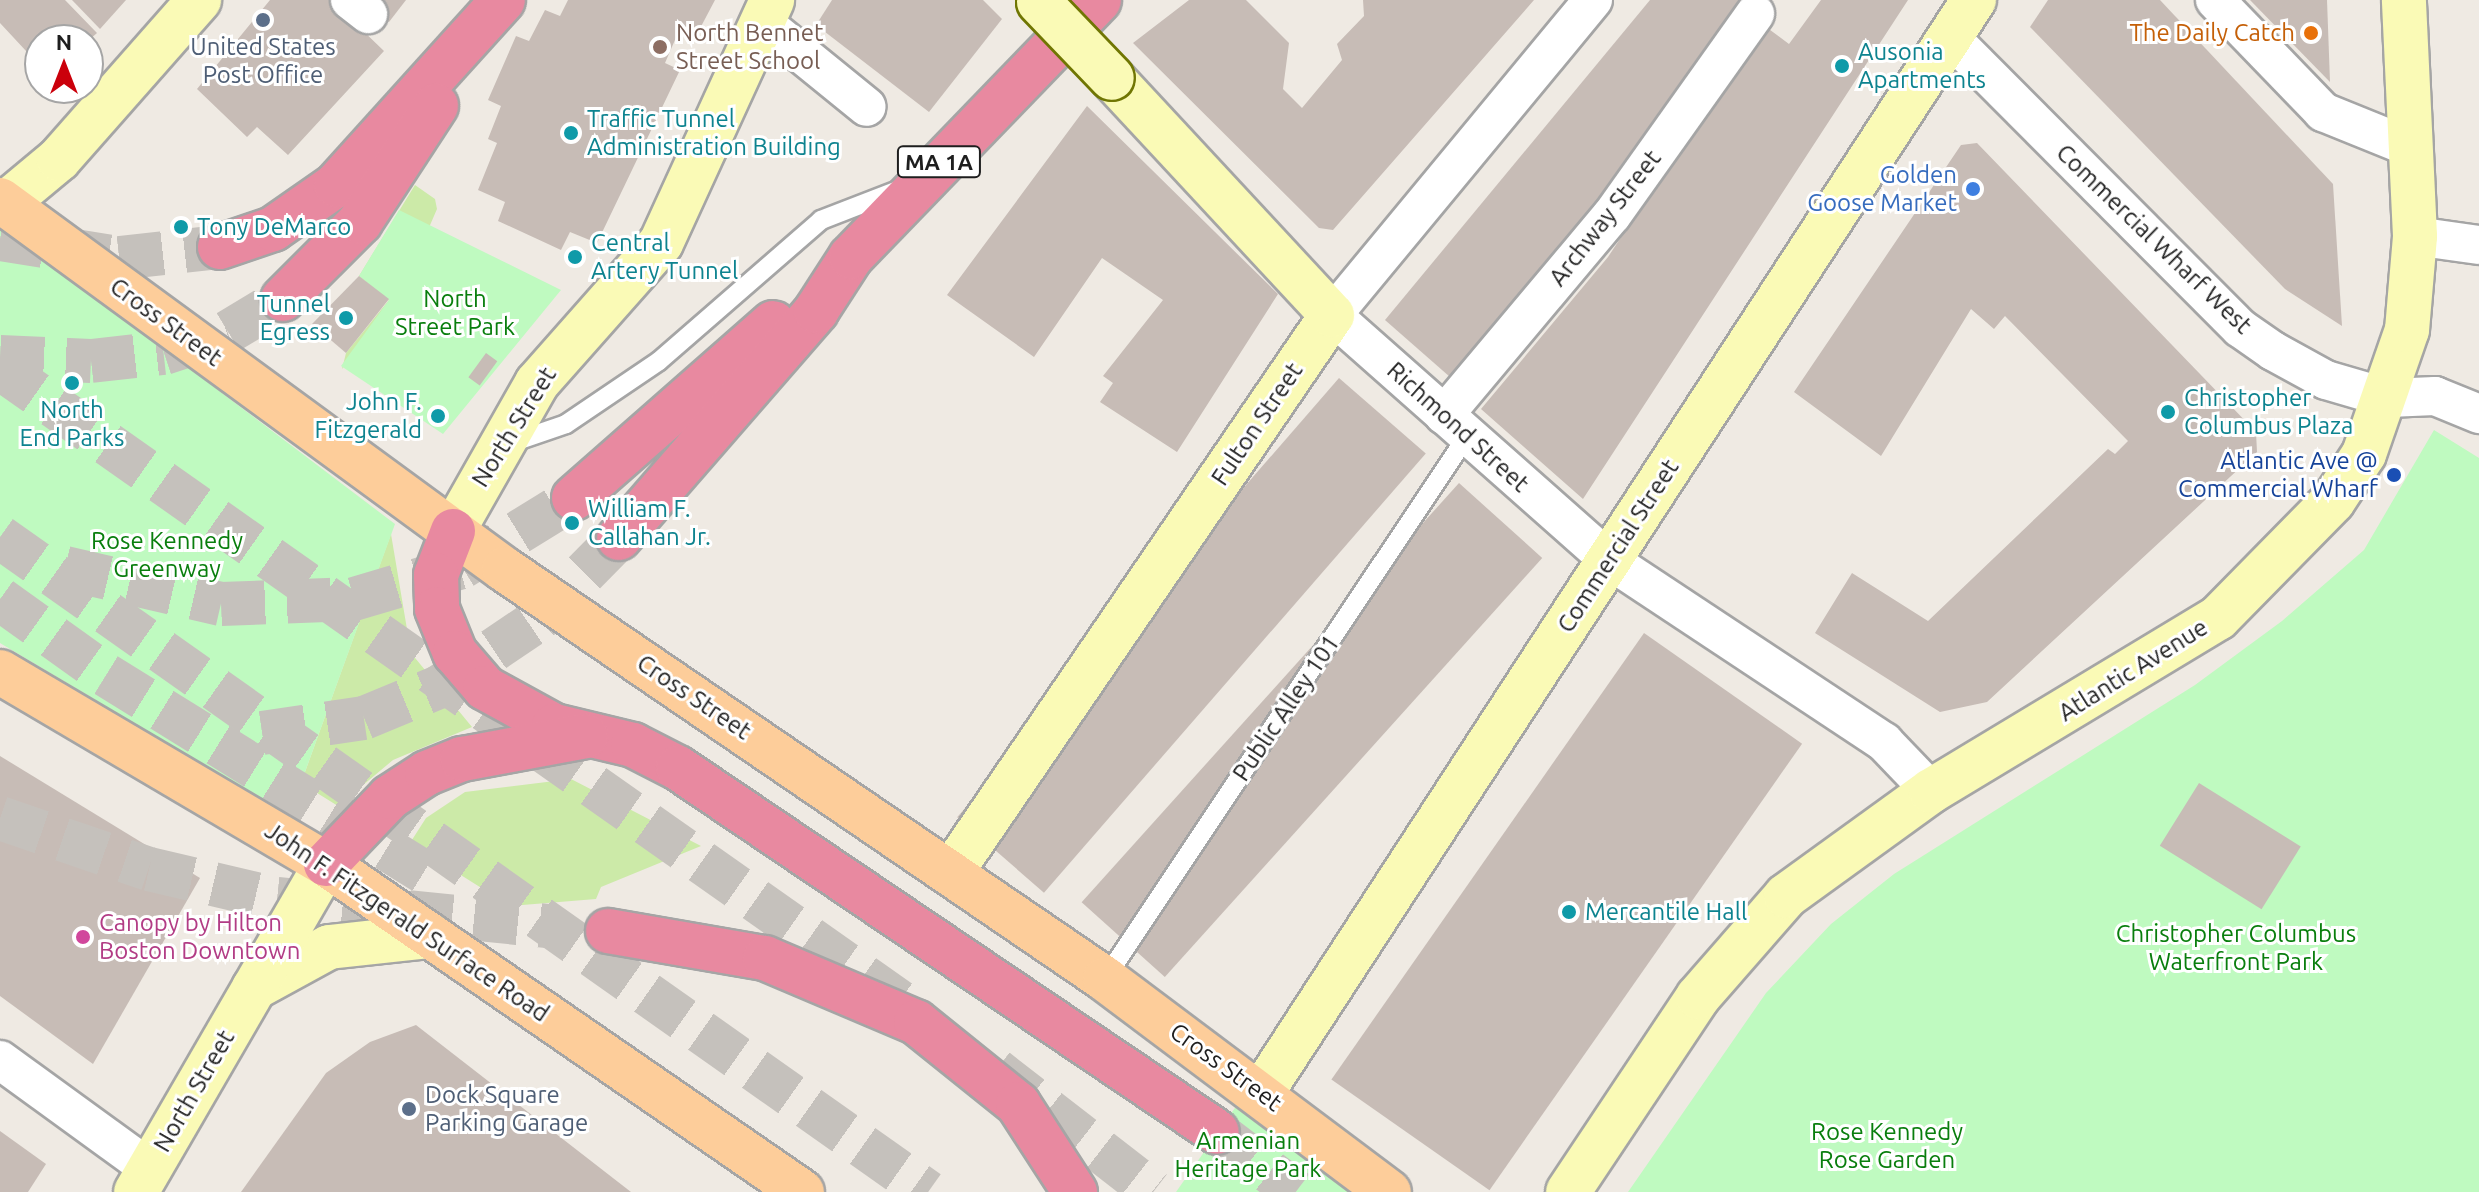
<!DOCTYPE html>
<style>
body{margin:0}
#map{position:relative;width:2479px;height:1192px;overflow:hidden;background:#efeae3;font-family:Ubuntu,sans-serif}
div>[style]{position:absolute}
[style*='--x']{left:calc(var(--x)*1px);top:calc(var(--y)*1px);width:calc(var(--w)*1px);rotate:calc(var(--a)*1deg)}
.grass>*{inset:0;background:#cceaa8}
.park>*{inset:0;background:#bffac0}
.building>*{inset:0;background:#c7bcb6;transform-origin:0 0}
.highway-tunnel>*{height:44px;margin-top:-22px;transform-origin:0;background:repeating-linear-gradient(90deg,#c5c1bc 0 44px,transparent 0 66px)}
.roads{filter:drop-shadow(2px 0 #a5a5a5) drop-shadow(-2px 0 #a5a5a5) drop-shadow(0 2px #a5a5a5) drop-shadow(0 -2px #a5a5a5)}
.lane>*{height:18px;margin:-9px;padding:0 9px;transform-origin:9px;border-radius:9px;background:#fff}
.street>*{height:38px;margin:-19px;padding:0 19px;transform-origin:19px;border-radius:19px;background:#fff}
.secondary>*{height:44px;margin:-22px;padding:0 22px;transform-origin:22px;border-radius:22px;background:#fafab6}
.primary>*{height:44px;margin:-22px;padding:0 22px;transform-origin:22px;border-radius:22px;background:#fdcd9a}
.highway>*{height:44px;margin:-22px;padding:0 22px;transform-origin:22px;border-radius:22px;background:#e889a0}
.bridges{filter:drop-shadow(2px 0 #707603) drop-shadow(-2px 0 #707603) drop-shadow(0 2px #707603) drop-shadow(0 -2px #707603)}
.secondary-bridge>*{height:44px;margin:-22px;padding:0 22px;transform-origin:22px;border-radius:22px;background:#fafab6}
.dots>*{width:22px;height:22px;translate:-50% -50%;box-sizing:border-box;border:4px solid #fff;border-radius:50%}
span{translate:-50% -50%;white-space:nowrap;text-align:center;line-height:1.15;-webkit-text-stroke:6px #fff;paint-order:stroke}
.shield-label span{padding:2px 6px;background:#fff;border:2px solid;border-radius:6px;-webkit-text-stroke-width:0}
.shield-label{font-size:22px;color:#1e1e1e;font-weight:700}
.education-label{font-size:24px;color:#785e54}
.left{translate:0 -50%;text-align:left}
.food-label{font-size:24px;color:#c56008}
.right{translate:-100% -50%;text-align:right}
.service-label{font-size:24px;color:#4e5e75}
.culture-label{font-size:24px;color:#0d838f}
.shop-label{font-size:24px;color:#366cbe}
.street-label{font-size:24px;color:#1e1e1e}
.park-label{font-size:24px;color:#097e0d}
.transit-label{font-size:24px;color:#164399}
.hotel-label{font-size:24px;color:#b23c85}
.north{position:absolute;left:24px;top:24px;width:80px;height:80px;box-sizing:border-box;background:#fff;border:2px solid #a5a5a5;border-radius:50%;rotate:0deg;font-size:22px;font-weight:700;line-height:32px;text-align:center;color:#1e1e1e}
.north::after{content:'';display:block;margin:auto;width:28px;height:36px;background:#cb000b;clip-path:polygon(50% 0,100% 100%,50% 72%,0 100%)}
</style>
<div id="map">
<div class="grass">
<div style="clip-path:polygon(415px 185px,435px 199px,437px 209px,396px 304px,342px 369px,346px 353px,389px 300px,359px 276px)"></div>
<div style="clip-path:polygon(391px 534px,411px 653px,472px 727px,393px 760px,338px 806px,301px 783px)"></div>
<div style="clip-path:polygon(571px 779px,701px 846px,601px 887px,596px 899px,510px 906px,410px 843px,426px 818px,465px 792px)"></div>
</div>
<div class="park">
<div style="clip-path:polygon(399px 210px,561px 290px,443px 434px,341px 366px,389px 300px,359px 276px)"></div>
<div style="clip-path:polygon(0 225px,395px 524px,289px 816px,0 643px)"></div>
<div style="clip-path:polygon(2434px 430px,2479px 458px,2479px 1192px,1628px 1192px,1766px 993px,1831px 924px,1894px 874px,2195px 685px,2282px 621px,2364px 550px)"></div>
<div style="clip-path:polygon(1237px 1105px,1357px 1192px,1176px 1192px)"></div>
</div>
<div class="building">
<div style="clip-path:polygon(0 0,65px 0,97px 33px,89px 40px,40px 40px,40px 66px,0 23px)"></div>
<div style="clip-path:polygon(72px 0,126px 0,100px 29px)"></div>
<div style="clip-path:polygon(270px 0,331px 0,384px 51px,288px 155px,257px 127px,247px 137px,197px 89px)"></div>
<div style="clip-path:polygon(361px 0,406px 0,389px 22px)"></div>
<div style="clip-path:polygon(568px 0,715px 0,696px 36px,681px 26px,665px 63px,680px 70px,597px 243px,570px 232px,561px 250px,498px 221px,505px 202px,478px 190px,497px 143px,488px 139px,501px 106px,488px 100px,516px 36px,529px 41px,545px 10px,560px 16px)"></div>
<div style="clip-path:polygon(832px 0,983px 0,1002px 19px,929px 112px,816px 25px)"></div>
<div style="clip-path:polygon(1189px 0,1246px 0,1289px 43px,1283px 89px,1302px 108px,1342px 60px,1337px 44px,1364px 16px,1363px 0,1534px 0,1333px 230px,1319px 228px,1133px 43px)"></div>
<div style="clip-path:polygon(1650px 0,1748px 0,1701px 74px,1450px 377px,1385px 320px)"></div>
<div style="clip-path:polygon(1821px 0,1908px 0,1583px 499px,1481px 409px,1608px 257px,1762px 24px,1789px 44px)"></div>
<div style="clip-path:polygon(2048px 0,2160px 0,2333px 184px,2342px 326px,2285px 289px,2030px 27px)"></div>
<div style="clip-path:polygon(2250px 0,2327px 0,2330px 82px)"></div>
<div style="clip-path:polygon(1087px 106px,1278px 294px,1177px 452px,1100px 402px,1113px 383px,1103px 376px,1163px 300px,1102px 258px,1034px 357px,947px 295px)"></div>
<div style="clip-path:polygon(1977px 143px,2256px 432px,2257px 452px,1987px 702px,1940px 712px,1815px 633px,1852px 573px,1928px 621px,2108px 449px,2115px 454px,2128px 441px,2005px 316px,1994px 329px,1971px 309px,1881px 456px,1794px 392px,1961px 145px)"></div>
<div style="clip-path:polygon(359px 276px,389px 299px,346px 353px,312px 324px)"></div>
<div style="left:486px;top:353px;width:14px;height:30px;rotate:36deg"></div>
<div style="left:1339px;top:378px;width:115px;height:582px;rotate:41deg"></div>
<div style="left:1459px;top:483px;width:112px;height:564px;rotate:42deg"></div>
<div style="left:1644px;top:633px;width:193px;height:545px;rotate:35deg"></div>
<div style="clip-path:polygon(0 756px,200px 878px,93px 1064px,0 996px)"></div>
<div style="left:2199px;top:783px;width:120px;height:74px;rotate:32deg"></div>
<div style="clip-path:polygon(416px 1025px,631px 1192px,241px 1192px,326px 1073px,370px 1042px)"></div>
<div style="clip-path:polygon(0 1131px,46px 1164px,28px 1192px,0 1192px)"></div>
</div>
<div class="highway-tunnel">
<div style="--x:0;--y:239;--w:121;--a:9.1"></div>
<div style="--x:119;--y:258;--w:102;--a:-6.2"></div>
<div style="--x:0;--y:357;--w:91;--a:2.5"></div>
<div style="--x:91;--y:361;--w:73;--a:-6.3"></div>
<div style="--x:164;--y:353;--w:67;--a:-18.2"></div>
<div style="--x:228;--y:332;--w:64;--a:-31"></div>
<div style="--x:0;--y:368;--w:1113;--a:35.16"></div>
<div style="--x:0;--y:537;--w:1136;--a:35.22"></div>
<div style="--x:65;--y:568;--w:160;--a:13"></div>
<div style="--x:221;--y:604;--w:133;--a:-2.2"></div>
<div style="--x:354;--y:599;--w:113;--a:-16.5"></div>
<div style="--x:462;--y:567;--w:132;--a:-31.6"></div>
<div style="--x:0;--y:599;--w:130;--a:35.6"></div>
<div style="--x:106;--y:675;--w:395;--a:31.8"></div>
<div style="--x:262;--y:733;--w:103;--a:-8.4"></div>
<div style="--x:364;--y:718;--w:81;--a:-22.5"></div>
<div style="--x:439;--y:687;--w:120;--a:-34.1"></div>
<div style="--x:538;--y:620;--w:115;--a:-45.4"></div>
<div style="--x:0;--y:818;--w:157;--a:18.9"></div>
<div style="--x:149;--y:869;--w:131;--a:13.2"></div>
<div style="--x:277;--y:899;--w:272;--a:5.7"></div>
<div style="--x:996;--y:1070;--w:199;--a:37.8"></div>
<div style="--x:1217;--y:1132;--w:99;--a:37.2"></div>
</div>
<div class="roads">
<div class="lane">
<div style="--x:508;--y:444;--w:61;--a:-19"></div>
<div style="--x:566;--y:424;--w:112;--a:-34.1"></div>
<div style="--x:659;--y:361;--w:215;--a:-41"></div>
<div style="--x:821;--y:220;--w:86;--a:-21.2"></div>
<div style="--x:1105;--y:979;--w:653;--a:-56.31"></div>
</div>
<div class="street">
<div style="--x:350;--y:0;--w:23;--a:38"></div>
<div style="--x:1593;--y:0;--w:409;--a:129.6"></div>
<div style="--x:1332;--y:315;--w:370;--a:41.5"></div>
<div style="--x:1609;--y:560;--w:330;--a:33.5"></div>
<div style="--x:1884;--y:742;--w:68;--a:46.2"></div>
<div style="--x:2215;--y:0;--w:156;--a:46"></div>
<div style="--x:2323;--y:112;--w:96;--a:22"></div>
<div style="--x:761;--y:21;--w:136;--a:39.1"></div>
<div style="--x:1950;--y:37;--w:411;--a:45.1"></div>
<div style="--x:2240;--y:328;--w:40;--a:34.9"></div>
<div style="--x:2273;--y:351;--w:60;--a:28.7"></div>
<div style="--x:2326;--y:380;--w:65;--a:16.2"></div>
<div style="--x:2388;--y:398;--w:47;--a:-2.4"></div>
<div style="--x:2435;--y:396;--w:48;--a:22.2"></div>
<div style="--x:2415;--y:236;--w:65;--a:8"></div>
<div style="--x:1444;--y:415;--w:261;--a:-50"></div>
<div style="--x:1612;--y:215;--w:247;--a:-54.6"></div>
<div style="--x:0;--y:1060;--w:185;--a:36"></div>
</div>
<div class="secondary">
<div style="--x:5;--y:204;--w:70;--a:-39.8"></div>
<div style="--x:59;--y:159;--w:212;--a:-48.6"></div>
<div style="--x:453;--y:531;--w:170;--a:-60.4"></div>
<div style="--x:537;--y:383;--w:187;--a:-48.5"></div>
<div style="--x:661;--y:243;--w:267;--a:-65.4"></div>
<div style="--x:952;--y:871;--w:673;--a:-55.65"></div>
<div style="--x:1332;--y:315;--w:323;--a:-132.9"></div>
<div style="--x:254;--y:988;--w:85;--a:-28.7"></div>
<div style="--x:329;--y:947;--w:102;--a:-6.2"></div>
<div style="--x:1262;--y:1092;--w:1304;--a:-56.9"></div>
<div style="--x:136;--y:1192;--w:379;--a:-59.9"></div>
<div style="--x:1568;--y:1192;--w:234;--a:-56.3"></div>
<div style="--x:1698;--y:997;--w:134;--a:-48.9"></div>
<div style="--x:1786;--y:896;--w:179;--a:-35.9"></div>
<div style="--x:1931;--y:791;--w:335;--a:-31.1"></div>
<div style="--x:2218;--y:618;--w:164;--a:-45.5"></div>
<div style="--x:2333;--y:501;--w:56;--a:-56.6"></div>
<div style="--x:2364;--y:454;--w:131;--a:-70.9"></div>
<div style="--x:2407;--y:330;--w:94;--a:-85.1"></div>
<div style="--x:2415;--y:236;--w:236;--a:-92.7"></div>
</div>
<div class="primary">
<div style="--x:0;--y:200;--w:625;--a:36.21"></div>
<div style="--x:504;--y:569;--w:728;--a:34.3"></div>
<div style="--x:1105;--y:979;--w:355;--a:36.9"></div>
<div style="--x:0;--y:672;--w:378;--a:30.5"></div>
<div style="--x:326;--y:864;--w:578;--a:34.57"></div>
</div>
<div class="highway">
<div style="--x:220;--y:247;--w:56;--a:-18.8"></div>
<div style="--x:273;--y:229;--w:77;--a:-34.9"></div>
<div style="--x:336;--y:185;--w:249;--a:-47.9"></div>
<div style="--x:283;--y:299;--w:109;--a:-45"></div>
<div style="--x:360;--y:222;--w:139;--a:-56.8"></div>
<div style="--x:574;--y:498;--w:265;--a:-41.3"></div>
<div style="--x:453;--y:531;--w:47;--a:111.1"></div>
<div style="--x:436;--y:575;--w:34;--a:88"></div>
<div style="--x:437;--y:609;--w:48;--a:67.8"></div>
<div style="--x:455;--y:653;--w:46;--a:49.4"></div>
<div style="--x:485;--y:688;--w:79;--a:28.8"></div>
<div style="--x:554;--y:726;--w:81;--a:13.5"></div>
<div style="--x:633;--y:745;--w:51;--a:27.1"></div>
<div style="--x:678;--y:768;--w:650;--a:34.03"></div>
<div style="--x:619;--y:538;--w:301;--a:-49"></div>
<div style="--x:816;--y:311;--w:64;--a:-57.1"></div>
<div style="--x:851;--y:257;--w:357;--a:-46"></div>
<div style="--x:326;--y:864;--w:93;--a:-46.3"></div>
<div style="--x:390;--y:797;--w:44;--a:-33"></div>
<div style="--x:427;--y:773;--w:38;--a:-22"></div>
<div style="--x:462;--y:759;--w:126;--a:-10.5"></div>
<div style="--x:608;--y:931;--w:159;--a:9.8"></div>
<div style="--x:765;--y:958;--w:164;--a:23"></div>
<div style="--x:916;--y:1022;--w:131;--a:38.8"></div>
<div style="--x:1018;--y:1104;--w:105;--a:57.1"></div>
</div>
</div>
<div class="bridges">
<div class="secondary-bridge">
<div style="--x:1039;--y:2;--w:105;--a:46.2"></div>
</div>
</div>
<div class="dots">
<div style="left:263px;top:20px;background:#5c6f8a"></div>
<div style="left:2311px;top:33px;background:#e8710a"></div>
<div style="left:660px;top:47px;background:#8d6e63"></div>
<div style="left:1842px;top:66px;background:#0f9aa8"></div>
<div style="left:571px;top:133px;background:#0f9aa8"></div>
<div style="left:1973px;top:189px;background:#3f7fe0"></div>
<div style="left:181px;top:227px;background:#0f9aa8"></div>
<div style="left:575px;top:257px;background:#0f9aa8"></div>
<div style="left:346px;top:318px;background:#0f9aa8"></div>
<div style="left:72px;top:383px;background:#0f9aa8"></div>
<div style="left:2168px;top:412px;background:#0f9aa8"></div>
<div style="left:438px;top:416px;background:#0f9aa8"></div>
<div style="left:2394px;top:475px;background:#1a4fb4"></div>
<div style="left:572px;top:523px;background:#0f9aa8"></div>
<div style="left:1569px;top:912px;background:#0f9aa8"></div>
<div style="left:83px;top:937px;background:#d1479c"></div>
<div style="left:409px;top:1109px;background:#5c6f8a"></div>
</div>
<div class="shield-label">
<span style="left:939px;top:162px">MA 1A</span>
</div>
<div class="education-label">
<span class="left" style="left:676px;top:47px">North Bennet<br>Street School</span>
</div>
<div class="food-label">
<span class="right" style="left:2295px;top:33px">The Daily Catch</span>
</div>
<div class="service-label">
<span style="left:263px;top:61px">United States<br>Post Office</span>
<span class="left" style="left:425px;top:1109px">Dock Square<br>Parking Garage</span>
</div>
<div class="culture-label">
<span class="left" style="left:1858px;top:66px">Ausonia<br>Apartments</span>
<span class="left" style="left:587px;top:133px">Traffic Tunnel<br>Administration Building</span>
<span class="left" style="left:197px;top:227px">Tony DeMarco</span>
<span class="left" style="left:591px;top:257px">Central<br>Artery Tunnel</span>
<span class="right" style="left:330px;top:318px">Tunnel<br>Egress</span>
<span class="left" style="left:2184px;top:412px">Christopher<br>Columbus Plaza</span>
<span class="right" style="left:422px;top:416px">John F.<br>Fitzgerald</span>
<span style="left:72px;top:424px">North<br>End Parks</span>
<span class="left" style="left:588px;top:523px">William F.<br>Callahan Jr.</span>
<span class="left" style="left:1585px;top:912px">Mercantile Hall</span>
</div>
<div class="shop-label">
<span class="right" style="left:1957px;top:189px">Golden<br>Goose Market</span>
</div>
<div class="street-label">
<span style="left:1605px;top:218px;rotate:-52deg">Archway Street</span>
<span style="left:2154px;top:239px;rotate:44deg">Commercial Wharf West</span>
<span style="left:166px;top:322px;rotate:36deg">Cross Street</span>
<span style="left:1257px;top:424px;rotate:-56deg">Fulton Street</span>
<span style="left:514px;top:427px;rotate:-58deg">North Street</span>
<span style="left:1458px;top:427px;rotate:42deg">Richmond Street</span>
<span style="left:1618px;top:546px;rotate:-57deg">Commercial Street</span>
<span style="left:2133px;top:670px;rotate:-32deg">Atlantic Avenue</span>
<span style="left:694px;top:697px;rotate:34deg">Cross Street</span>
<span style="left:1286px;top:708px;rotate:-56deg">Public Alley 101</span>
<span style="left:407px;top:922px;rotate:34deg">John F. Fitzgerald Surface Road</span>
<span style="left:1226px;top:1067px;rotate:36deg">Cross Street</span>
<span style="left:194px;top:1091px;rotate:-60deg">North Street</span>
</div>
<div class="park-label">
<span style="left:455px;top:313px">North<br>Street Park</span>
<span style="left:167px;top:555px">Rose Kennedy<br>Greenway</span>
<span style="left:2236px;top:948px">Christopher Columbus<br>Waterfront Park</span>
<span style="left:1887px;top:1146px">Rose Kennedy<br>Rose Garden</span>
<span style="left:1248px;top:1155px">Armenian<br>Heritage Park</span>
</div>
<div class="transit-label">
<span class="right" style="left:2378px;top:475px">Atlantic Ave @<br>Commercial Wharf</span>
</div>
<div class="hotel-label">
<span class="left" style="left:99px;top:937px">Canopy by Hilton<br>Boston Downtown</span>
</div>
<div class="north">N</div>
</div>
